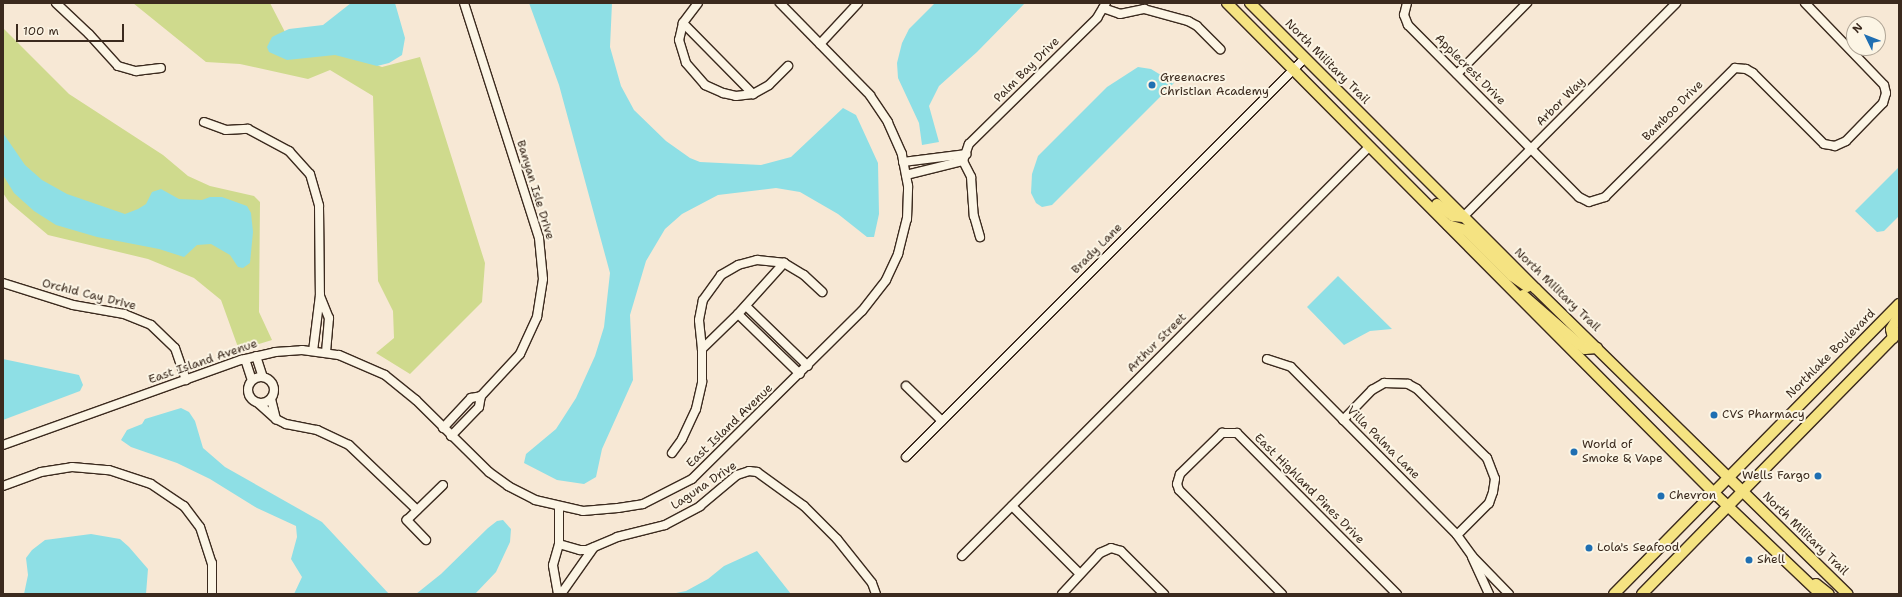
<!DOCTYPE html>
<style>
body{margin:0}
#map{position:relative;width:1902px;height:597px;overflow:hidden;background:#f7e8d5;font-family:"Shantell Sans",sans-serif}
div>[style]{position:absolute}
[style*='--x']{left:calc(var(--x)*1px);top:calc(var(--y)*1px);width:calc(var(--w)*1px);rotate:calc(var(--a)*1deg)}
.green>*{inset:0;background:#cfda8d}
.water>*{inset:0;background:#8edfe5}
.roads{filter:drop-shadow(1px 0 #3b2a1e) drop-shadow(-1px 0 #3b2a1e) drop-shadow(0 1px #3b2a1e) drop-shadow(0 -1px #3b2a1e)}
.minor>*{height:8px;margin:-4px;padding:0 4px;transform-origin:4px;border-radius:4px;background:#fcf5e5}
.minor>.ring{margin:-4px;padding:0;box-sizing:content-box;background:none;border:8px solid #fcf5e5;border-radius:50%}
.major>*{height:10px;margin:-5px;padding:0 5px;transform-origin:5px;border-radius:5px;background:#f5e382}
.dots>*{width:11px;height:11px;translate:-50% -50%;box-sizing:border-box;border:2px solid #fcf5e5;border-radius:50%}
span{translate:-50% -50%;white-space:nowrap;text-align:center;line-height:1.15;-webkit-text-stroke:4px #fcf5e5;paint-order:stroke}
.street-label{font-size:12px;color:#3b2a1e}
.poi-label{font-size:12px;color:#3b2a1e}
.left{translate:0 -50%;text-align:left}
.right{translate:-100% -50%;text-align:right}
.frame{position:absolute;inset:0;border:4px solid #3b2a1e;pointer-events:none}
.north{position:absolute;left:1846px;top:16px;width:40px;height:40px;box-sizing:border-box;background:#fcf5e5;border:1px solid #afa495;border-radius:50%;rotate:313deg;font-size:11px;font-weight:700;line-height:16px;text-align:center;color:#3b2a1e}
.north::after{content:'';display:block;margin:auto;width:14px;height:18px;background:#1f6fb2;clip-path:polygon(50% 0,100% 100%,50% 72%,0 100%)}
.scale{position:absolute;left:16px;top:24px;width:108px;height:18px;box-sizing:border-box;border:2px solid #3b2a1e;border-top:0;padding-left:5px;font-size:12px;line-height:14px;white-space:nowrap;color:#3b2a1e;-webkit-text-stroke:3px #fcf5e5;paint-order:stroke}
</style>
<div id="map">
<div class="green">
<div style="clip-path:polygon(133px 3px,270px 3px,286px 34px,382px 67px,420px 57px,485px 263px,482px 302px,410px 374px,376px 353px,394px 338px,393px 311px,378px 281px,373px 96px,330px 70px,308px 79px,240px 64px,206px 62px)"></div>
<div style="clip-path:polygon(3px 28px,69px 94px,163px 155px,188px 176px,210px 186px,254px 196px,260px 202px,259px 312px,272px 340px,239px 350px,221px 300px,194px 278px,148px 259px,48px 235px,9px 202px,3px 193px)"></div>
</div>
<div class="water">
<div style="clip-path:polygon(351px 3px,395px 3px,405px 38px,402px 55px,389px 63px,377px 66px,335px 55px,287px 60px,269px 52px,267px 47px,272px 37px,278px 34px,289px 29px,323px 25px)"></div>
<div style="clip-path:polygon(529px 3px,612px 3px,610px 47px,621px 86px,634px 110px,666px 141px,690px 158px,700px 162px,761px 165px,791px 157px,843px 108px,856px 115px,878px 163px,879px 214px,874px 237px,867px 237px,838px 214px,800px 192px,776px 188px,718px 195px,682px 214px,665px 229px,646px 261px,630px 315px,633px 380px,602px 449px,596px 477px,584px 484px,557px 480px,524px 463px,526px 454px,556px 429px,576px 398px,595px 356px,604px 327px,610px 273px,559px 85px)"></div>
<div style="clip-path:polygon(935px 3px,1025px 3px,977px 52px,939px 86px,929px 106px,939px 142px,922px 145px,919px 123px,898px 78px,897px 63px,902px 43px,909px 29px)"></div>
<div style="clip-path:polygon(1138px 67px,1151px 69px,1174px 83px,1052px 205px,1042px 207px,1036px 203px,1031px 193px,1032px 174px,1038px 156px,1107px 87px)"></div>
<div style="clip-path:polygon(3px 133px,25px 165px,42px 180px,67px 194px,125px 214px,138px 209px,146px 204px,152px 192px,161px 189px,179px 199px,202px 200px,210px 197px,222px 197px,247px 206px,251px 213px,253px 232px,250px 263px,243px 268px,238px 267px,230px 255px,211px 244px,197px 245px,184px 257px,159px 249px,97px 237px,56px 225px,34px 211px,14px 193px,3px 175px)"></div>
<div style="clip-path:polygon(1899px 167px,1899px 216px,1884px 231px,1877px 232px,1855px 211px)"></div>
<div style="clip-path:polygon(1338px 276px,1392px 329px,1370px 331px,1344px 345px,1307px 307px)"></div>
<div style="clip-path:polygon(3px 359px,79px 375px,83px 385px,80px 391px,3px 420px)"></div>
<div style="clip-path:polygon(181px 408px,189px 412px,195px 421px,203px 448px,225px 467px,322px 522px,389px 594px,294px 594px,302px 577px,291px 559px,297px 537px,296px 526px,257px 508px,210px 479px,177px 463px,131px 447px,121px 440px,127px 430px,142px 424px,145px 419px)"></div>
<div style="clip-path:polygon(503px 520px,511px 529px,510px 542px,496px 572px,475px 594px,416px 594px,441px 574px,488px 528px,497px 521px)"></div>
<div style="clip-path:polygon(91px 534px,120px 539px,129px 547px,148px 569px,146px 594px,24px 594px,28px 575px,26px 558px,32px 550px,45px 540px)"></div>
<div style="clip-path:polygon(757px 551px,791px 594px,671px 594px,686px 591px,708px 579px,724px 566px)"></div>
</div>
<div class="roads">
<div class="minor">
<div style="--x:56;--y:3;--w:45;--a:43.2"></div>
<div style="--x:89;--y:34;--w:43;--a:47.8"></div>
<div style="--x:118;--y:66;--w:19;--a:16"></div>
<div style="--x:136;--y:71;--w:25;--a:-7"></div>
<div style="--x:698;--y:3;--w:25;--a:127"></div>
<div style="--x:683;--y:23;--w:17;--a:103"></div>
<div style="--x:679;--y:40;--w:24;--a:73"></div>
<div style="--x:686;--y:63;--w:29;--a:49"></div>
<div style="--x:705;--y:85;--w:20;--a:24"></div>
<div style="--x:723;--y:93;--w:13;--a:13"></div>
<div style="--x:736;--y:96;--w:17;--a:-7"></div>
<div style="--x:753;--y:94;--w:18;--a:-29"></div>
<div style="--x:769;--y:85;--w:27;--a:-45"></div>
<div style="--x:1407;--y:3;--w:12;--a:104"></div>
<div style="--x:1404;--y:15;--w:11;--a:68"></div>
<div style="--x:1408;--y:25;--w:243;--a:45.2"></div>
<div style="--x:1579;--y:197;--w:11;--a:27"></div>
<div style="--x:1589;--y:202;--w:17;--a:-17"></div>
<div style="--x:1605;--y:197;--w:183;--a:-44.8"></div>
<div style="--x:1735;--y:68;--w:11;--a:5"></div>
<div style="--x:1746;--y:69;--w:8;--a:30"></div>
<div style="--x:1753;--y:73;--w:100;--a:45"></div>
<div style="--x:1824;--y:144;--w:11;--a:10"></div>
<div style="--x:1835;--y:146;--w:12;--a:-24"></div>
<div style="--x:1846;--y:141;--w:53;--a:-45.8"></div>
<div style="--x:1883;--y:103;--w:10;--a:-73"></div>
<div style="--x:1886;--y:93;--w:8;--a:-104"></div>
<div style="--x:1884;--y:85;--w:114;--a:-133.9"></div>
<div style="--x:1103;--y:8;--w:18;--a:19"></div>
<div style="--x:1120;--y:14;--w:25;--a:-12"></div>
<div style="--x:1144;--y:9;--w:46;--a:15.3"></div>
<div style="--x:1188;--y:21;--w:10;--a:29"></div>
<div style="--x:1197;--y:26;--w:33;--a:45"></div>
<div style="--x:683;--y:23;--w:100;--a:45.4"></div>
<div style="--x:820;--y:44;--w:56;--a:-47.2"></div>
<div style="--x:1457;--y:74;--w:100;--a:-45.4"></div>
<div style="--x:204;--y:122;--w:23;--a:20"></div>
<div style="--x:226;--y:130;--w:22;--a:-3"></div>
<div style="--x:248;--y:129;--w:47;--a:28.2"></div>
<div style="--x:289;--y:151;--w:31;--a:48"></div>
<div style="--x:310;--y:174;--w:33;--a:74"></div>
<div style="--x:319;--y:206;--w:89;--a:89.4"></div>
<div style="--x:320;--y:295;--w:56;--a:97.1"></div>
<div style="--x:963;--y:161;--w:18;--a:-71"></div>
<div style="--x:969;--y:144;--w:180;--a:-44.5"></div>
<div style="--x:1097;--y:18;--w:17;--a:-59"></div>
<div style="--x:963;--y:161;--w:18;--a:63"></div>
<div style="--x:971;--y:177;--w:39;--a:86"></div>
<div style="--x:974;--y:216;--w:22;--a:74"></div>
<div style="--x:903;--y:162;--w:64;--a:-7.2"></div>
<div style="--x:906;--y:175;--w:59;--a:-13.8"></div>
<div style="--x:1463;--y:217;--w:302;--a:-45.1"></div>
<div style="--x:3;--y:283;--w:73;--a:17.4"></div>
<div style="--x:73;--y:305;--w:52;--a:10"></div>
<div style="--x:124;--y:314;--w:29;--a:22"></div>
<div style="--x:151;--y:325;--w:33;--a:44"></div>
<div style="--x:175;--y:348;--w:34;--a:71"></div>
<div style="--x:320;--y:296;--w:24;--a:68"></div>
<div style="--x:329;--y:318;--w:35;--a:95"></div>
<div style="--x:746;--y:306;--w:86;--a:44.1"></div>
<div style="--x:738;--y:314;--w:86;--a:44.1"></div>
<div style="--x:702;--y:349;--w:29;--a:-96"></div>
<div style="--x:699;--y:320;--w:20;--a:-79"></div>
<div style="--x:703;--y:300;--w:31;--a:-54"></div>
<div style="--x:721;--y:275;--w:20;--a:-30"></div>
<div style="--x:738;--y:265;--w:20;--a:-15"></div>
<div style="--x:757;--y:260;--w:27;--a:6"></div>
<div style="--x:784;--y:263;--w:23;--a:31"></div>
<div style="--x:804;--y:275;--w:25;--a:43"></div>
<div style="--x:256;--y:356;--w:22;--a:72"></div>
<div style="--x:245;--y:359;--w:22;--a:72"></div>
<div style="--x:1267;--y:359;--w:25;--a:18"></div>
<div style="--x:1291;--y:367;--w:236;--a:45.3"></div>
<div style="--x:1457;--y:535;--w:26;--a:54"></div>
<div style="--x:1472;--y:556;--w:53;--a:45.8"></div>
<div class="ring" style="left:248px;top:377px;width:18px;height:18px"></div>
<div style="--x:906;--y:386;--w:50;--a:44.2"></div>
<div style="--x:271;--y:399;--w:21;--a:76"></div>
<div style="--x:276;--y:419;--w:11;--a:27"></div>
<div style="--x:286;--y:424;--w:32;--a:11"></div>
<div style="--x:317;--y:430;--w:35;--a:25"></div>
<div style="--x:349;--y:445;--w:94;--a:43.7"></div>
<div style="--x:258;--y:403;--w:24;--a:42"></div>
<div style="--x:1343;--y:420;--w:42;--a:-46"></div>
<div style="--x:1372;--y:390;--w:14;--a:-30"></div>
<div style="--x:1384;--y:383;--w:24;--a:2"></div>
<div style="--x:1408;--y:384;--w:10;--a:29"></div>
<div style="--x:1417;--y:389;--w:98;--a:44.6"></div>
<div style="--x:1487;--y:458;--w:22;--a:69"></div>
<div style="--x:1495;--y:479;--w:13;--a:99"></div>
<div style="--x:1493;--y:492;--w:12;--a:110"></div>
<div style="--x:1489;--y:503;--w:45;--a:135"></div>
<div style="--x:443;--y:428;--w:41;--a:-47"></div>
<div style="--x:471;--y:398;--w:10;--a:-11"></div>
<div style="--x:451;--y:436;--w:40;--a:-46"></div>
<div style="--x:479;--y:407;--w:11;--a:-80"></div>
<div style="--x:481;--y:396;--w:57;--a:-47.1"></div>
<div style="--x:520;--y:354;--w:41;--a:-65.3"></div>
<div style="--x:537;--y:317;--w:38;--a:-81"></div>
<div style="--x:543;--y:279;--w:41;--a:-95.6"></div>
<div style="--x:539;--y:238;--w:247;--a:-107.7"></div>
<div style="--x:3;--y:445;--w:253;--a:-19.7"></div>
<div style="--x:241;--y:360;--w:35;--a:-13"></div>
<div style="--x:275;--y:352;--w:27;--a:-4"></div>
<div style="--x:302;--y:350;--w:37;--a:8"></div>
<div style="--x:339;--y:355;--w:50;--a:23.5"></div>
<div style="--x:385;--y:375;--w:40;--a:39"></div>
<div style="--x:416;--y:400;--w:103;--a:44.6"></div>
<div style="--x:489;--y:472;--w:24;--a:36"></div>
<div style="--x:508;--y:486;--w:30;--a:27"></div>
<div style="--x:535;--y:500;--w:49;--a:12.9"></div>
<div style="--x:583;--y:511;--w:35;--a:-5"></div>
<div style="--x:618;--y:508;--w:25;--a:-9"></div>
<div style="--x:643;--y:504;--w:55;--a:-27"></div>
<div style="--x:692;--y:479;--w:239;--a:-44.7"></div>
<div style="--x:862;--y:311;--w:39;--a:-52"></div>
<div style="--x:886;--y:280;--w:29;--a:-65"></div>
<div style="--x:898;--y:254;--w:36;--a:-76"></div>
<div style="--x:907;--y:219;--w:33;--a:-88"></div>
<div style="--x:908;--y:186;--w:33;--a:-101"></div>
<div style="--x:902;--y:154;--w:35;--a:-114"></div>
<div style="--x:888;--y:122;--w:32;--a:-124"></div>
<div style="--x:870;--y:95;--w:129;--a:-134.4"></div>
<div style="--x:672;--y:453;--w:17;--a:-54"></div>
<div style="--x:682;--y:439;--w:33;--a:-65"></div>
<div style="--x:696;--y:409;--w:28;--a:-77"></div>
<div style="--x:702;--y:382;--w:33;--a:-90"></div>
<div style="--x:702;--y:349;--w:50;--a:-44.2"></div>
<div style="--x:738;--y:314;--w:69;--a:-48"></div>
<div style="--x:906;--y:457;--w:564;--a:-45"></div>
<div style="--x:3;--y:486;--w:40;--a:-20.2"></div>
<div style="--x:41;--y:472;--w:31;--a:-9"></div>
<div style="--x:72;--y:467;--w:37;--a:5"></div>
<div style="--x:109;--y:470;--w:44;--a:18.4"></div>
<div style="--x:151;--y:484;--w:40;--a:34"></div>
<div style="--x:184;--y:506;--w:26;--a:53"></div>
<div style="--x:200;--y:527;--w:38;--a:72"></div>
<div style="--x:212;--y:563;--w:31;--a:90"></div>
<div style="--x:1012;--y:506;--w:96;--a:45"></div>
<div style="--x:426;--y:540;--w:28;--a:-134"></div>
<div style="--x:407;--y:520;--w:50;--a:-44.2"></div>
<div style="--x:559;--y:544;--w:22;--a:16"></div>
<div style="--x:580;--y:550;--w:7;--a:0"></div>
<div style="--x:587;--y:550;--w:33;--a:-23"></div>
<div style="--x:617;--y:537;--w:49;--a:-14"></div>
<div style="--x:665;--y:525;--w:40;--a:-28"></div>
<div style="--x:700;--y:506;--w:48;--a:-40"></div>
<div style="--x:737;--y:475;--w:13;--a:-18"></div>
<div style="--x:749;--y:471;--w:8;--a:7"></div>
<div style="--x:757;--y:472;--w:58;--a:35.9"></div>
<div style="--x:804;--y:506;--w:47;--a:45"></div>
<div style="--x:837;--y:539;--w:56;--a:51.5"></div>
<div style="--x:872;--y:583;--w:12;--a:70"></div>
<div style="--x:962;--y:556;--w:578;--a:-45.14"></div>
<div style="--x:1472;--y:557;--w:41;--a:65.3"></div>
<div style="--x:558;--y:594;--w:29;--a:-100"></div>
<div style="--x:553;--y:565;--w:22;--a:-74"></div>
<div style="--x:559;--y:544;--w:38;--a:-90"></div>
<div style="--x:561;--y:594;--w:57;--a:-54.9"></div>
<div style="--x:1062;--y:594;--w:56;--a:-47.2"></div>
<div style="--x:1100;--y:553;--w:12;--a:-24"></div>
<div style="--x:1111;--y:548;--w:10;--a:17"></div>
<div style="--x:1121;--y:551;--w:61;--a:45"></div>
<div style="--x:1282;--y:594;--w:146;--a:-134.7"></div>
<div style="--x:1179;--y:490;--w:6;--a:-108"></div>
<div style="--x:1177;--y:484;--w:10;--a:-73"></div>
<div style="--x:1180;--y:474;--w:59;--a:-44.3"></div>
<div style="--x:1222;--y:433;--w:15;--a:0"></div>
<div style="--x:1237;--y:433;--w:227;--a:45.2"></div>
</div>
<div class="major">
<div style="--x:1227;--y:3;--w:688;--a:45.18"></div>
<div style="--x:1712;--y:491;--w:149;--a:43.6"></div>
<div style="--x:1250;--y:3;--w:404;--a:45"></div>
<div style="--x:1536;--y:289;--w:436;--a:44.4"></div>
<div style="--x:1437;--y:204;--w:20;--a:37"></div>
<div style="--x:1453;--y:216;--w:10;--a:6"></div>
<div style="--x:1448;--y:225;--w:19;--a:16"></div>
<div style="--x:1466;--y:230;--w:65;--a:45"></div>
<div style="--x:1512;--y:276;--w:19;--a:35"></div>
<div style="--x:1523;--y:295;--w:82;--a:41.1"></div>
<div style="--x:1585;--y:349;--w:12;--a:-5"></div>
<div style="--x:1893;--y:338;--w:9;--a:-103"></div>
<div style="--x:1891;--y:329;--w:16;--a:-60"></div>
<div style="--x:1816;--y:584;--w:16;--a:38"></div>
<div style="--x:1614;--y:594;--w:407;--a:-45.5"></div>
<div style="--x:1642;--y:594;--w:367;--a:-45.6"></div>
</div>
</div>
<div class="dots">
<div style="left:1152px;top:85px;background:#1f6fb2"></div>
<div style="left:1714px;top:415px;background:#1f6fb2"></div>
<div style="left:1574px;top:452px;background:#1f6fb2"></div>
<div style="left:1818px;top:476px;background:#1f6fb2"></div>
<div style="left:1661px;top:496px;background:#1f6fb2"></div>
<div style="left:1589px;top:548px;background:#1f6fb2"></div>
<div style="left:1749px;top:560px;background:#1f6fb2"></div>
</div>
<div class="street-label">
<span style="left:1327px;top:62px;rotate:45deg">North Military Trail</span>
<span style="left:1027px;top:70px;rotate:-45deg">Palm Bay Drive</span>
<span style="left:1470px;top:70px;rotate:45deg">Applecrest Drive</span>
<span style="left:1561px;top:102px;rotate:-45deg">Arbor Way</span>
<span style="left:1673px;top:111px;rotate:-45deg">Bamboo Drive</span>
<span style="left:535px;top:190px;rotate:73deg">Banyan Isle Drive</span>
<span style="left:1097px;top:249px;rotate:-45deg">Brady Lane</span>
<span style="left:1557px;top:290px;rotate:44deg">North Military Trail</span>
<span style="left:89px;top:295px;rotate:14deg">Orchid Cay Drive</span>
<span style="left:1157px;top:343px;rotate:-45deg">Arthur Street</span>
<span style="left:1831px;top:354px;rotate:-45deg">Northlake Boulevard</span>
<span style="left:203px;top:362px;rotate:-19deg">East Island Avenue</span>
<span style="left:730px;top:426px;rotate:-44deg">East Island Avenue</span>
<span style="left:1383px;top:443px;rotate:45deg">Villa Palma Lane</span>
<span style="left:704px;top:486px;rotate:-34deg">Laguna Drive</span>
<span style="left:1309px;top:489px;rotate:45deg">East Highland Pines Drive</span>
<span style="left:1805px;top:534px;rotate:44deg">North Military Trail</span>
</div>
<div class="poi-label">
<span class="left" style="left:1160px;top:85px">Greenacres<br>Christian Academy</span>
<span class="left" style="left:1722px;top:415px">CVS Pharmacy</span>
<span class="left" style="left:1582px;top:452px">World of<br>Smoke &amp; Vape</span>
<span class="right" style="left:1810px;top:476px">Wells Fargo</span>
<span class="left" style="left:1669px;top:496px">Chevron</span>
<span class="left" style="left:1597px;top:548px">Lola's Seafood</span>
<span class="left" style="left:1757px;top:560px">Shell</span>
</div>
<div class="frame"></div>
<div class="north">N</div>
<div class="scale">100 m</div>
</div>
